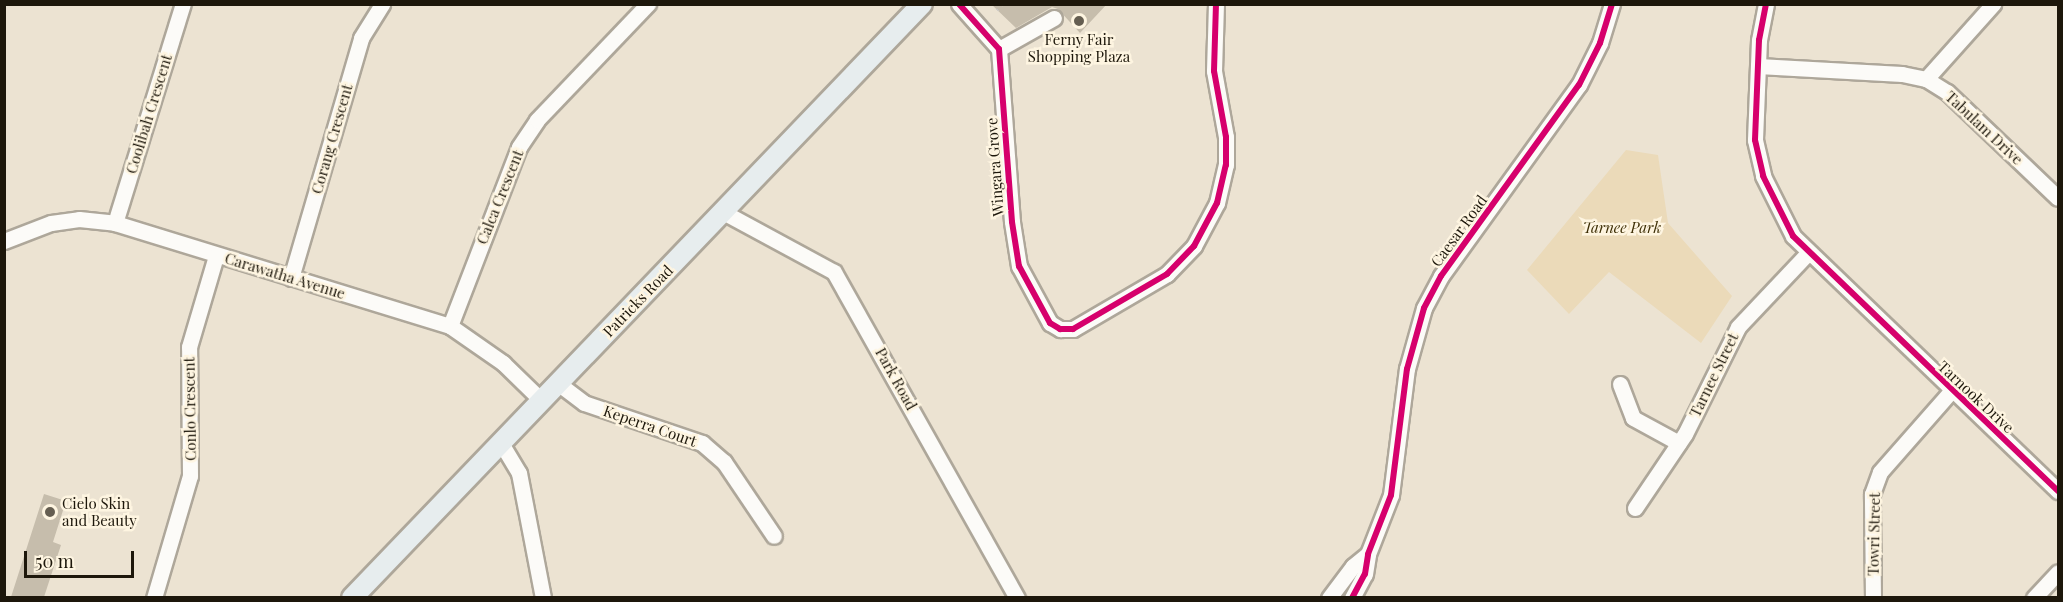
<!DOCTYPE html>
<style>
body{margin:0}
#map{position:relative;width:2063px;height:602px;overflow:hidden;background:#ece3d2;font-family:"Playfair Display",serif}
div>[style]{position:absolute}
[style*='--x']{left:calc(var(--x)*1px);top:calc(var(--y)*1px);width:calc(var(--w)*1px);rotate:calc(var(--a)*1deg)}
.green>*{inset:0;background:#ebdab9}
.building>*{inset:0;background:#c6bdac}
.path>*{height:3px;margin-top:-1.5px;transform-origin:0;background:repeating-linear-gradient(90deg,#cecbc6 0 1.5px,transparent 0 6px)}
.roads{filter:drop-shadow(2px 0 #aea79a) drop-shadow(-2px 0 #aea79a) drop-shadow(0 2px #aea79a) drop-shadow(0 -2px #aea79a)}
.minor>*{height:15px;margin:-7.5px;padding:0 7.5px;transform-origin:7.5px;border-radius:7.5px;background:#fcfbf8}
.major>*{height:20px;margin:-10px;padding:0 10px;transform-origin:10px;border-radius:10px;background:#e7edee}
.cycleway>*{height:6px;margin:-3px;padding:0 3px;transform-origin:3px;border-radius:3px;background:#d6006c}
.dots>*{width:16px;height:16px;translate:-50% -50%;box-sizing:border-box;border:3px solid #fef5e1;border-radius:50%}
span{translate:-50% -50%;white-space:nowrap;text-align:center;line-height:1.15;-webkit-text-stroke:5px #fef5e1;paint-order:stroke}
.poi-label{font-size:15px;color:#1d170b}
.left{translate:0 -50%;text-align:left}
.street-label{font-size:15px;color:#1d170b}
.park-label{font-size:15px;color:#3e2f06;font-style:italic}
.frame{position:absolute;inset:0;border:6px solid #1d170b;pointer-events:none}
.scale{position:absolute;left:24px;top:551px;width:110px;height:27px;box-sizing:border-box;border:3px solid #1d170b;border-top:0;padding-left:8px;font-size:18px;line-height:21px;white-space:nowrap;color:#1d170b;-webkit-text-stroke:4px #fef5e1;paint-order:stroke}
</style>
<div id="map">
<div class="green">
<div style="clip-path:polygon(1626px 150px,1658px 155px,1668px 223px,1732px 296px,1701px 343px,1609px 272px,1569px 314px,1527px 270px)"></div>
</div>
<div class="building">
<div style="clip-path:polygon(991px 4px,1107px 4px,1080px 33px,1058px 9px,1052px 7px,1016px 28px)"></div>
<div style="clip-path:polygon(44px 494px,66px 501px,53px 542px,61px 545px,44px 597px,11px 597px)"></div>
</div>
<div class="path">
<div style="--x:997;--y:10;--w:8;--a:-50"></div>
</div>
<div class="roads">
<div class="minor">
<div style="--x:959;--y:4;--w:60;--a:48.4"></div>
<div style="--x:999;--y:49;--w:173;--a:85.7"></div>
<div style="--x:1012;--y:222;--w:45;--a:81"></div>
<div style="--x:1019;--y:266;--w:65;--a:61.5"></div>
<div style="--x:1050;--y:323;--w:12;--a:31"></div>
<div style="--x:1060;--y:329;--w:13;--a:0"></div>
<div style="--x:1073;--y:329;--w:109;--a:-30.3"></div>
<div style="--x:1167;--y:274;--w:39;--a:-46"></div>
<div style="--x:1194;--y:246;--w:49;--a:-61.9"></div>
<div style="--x:1217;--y:203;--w:39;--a:-77"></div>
<div style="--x:1226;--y:165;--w:28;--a:-90"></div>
<div style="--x:1226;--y:137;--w:67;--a:-100.3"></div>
<div style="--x:1214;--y:71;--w:67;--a:-88.3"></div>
<div style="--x:1766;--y:4;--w:37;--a:101"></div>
<div style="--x:1759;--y:40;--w:100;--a:92.3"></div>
<div style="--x:1755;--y:140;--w:37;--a:77"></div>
<div style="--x:1763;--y:176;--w:67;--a:63.4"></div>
<div style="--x:1793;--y:236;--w:368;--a:43.9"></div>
<div style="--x:999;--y:49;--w:63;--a:-29.4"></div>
<div style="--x:1758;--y:66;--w:144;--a:3.2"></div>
<div style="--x:1902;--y:74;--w:25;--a:12"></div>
<div style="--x:1926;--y:79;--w:25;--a:32"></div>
<div style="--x:1947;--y:92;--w:153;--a:43.7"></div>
<div style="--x:1926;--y:79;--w:101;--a:-48.2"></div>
<div style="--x:723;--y:212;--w:126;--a:28.4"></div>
<div style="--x:834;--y:272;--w:374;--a:60.7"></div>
<div style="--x:115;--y:223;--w:229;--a:-72.8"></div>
<div style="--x:4;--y:241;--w:50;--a:-21"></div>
<div style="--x:51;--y:223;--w:28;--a:-8"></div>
<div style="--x:79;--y:219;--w:36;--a:6"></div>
<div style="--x:115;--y:223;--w:350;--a:17.1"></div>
<div style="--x:450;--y:326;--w:65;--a:34.9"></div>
<div style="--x:503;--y:363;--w:54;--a:44.3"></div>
<div style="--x:291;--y:278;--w:250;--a:-73.7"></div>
<div style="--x:361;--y:38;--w:40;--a:-58"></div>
<div style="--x:450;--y:326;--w:192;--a:-68.9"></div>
<div style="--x:519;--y:147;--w:32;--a:-56"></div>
<div style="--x:537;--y:120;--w:161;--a:-46.3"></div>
<div style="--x:559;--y:384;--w:31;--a:37"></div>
<div style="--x:584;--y:403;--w:125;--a:18.7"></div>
<div style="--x:702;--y:443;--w:29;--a:41"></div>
<div style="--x:724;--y:462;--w:89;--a:56"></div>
<div style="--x:1620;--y:384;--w:36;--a:69"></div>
<div style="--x:1633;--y:418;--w:52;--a:28.5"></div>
<div style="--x:501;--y:443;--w:35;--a:59"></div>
<div style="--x:519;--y:473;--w:127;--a:79.1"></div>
<div style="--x:1635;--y:508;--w:89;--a:-56"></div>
<div style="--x:1685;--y:434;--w:119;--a:-63.6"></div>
<div style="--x:1738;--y:327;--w:102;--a:-46.6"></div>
<div style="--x:154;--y:598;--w:127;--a:-73.6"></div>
<div style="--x:190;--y:476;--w:129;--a:-90.4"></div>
<div style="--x:189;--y:347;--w:95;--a:-73.5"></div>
<div style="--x:1329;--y:598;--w:40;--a:-53"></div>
<div style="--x:1353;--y:566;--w:19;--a:-39"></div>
<div style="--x:1352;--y:598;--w:27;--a:-62"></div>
<div style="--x:1365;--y:574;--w:20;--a:-81"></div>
<div style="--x:1368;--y:554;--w:63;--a:-68.7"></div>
<div style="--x:1391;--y:495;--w:127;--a:-82.8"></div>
<div style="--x:1407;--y:369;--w:63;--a:-74.4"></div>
<div style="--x:1424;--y:308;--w:36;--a:-62"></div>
<div style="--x:1441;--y:276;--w:236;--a:-54.2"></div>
<div style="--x:1579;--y:85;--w:47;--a:-63.4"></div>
<div style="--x:1600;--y:43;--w:41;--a:-72.9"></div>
<div style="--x:1873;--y:598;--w:104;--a:-90.6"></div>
<div style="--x:1872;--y:494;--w:23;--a:-70"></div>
<div style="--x:1880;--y:472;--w:109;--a:-48.7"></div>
<div style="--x:2034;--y:598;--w:35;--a:-47"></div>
</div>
<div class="major">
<div style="--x:352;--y:598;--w:823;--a:-46.18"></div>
</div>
</div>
<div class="cycleway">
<div style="--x:959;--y:4;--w:60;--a:48.4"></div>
<div style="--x:999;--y:49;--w:173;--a:85.7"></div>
<div style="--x:1012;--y:222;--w:45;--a:81"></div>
<div style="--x:1019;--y:266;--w:65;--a:61.5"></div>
<div style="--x:1050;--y:323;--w:12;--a:31"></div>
<div style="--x:1060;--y:329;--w:13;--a:0"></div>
<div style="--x:1073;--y:329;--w:109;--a:-30.3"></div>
<div style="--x:1167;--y:274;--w:39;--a:-46"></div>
<div style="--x:1194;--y:246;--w:49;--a:-61.9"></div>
<div style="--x:1217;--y:203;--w:39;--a:-77"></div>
<div style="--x:1226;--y:165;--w:28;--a:-90"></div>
<div style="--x:1226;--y:137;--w:67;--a:-100.3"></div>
<div style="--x:1214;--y:71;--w:67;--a:-88.3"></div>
<div style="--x:1766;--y:4;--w:37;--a:101"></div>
<div style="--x:1759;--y:40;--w:100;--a:92.3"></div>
<div style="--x:1755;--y:140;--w:37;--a:77"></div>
<div style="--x:1763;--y:176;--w:67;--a:63.4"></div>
<div style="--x:1793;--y:236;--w:368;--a:43.9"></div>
<div style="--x:1352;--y:598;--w:27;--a:-62"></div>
<div style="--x:1365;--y:574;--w:20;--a:-81"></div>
<div style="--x:1368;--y:554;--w:63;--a:-68.7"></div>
<div style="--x:1391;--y:495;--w:127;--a:-82.8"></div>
<div style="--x:1407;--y:369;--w:63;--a:-74.4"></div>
<div style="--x:1424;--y:308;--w:36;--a:-62"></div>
<div style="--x:1441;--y:276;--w:236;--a:-54.2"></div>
<div style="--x:1579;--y:85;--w:47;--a:-63.4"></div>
<div style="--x:1600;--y:43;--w:41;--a:-72.9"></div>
</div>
<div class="dots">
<div style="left:1079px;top:21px;background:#655e51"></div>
<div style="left:50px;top:512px;background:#655e51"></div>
</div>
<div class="poi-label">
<span style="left:1079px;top:48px">Ferny Fair<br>Shopping Plaza</span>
<span class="left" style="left:62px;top:512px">Cielo Skin<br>and Beauty</span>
</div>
<div class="street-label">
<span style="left:149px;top:114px;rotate:-73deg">Coolibah Crescent</span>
<span style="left:1984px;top:128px;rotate:43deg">Tabulam Drive</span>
<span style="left:332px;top:139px;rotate:-74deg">Corang Crescent</span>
<span style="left:995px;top:167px;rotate:-94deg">Wingara Grove</span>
<span style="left:500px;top:197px;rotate:-68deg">Calca Crescent</span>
<span style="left:1459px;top:231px;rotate:-54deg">Caesar Road</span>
<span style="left:285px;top:276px;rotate:17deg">Carawatha Avenue</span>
<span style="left:638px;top:301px;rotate:-46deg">Patricks Road</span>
<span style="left:1714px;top:375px;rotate:-64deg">Tarnee Street</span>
<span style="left:896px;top:379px;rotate:61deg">Park Road</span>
<span style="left:1976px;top:397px;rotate:43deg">Tarnook Drive</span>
<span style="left:190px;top:409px;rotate:-91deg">Conlo Crescent</span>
<span style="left:650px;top:426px;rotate:19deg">Keperra Court</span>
<span style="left:1874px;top:534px;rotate:-89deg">Towri Street</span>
</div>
<div class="park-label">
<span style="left:1622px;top:228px">Tarnee Park</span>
</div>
<div class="frame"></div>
<div class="scale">50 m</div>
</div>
